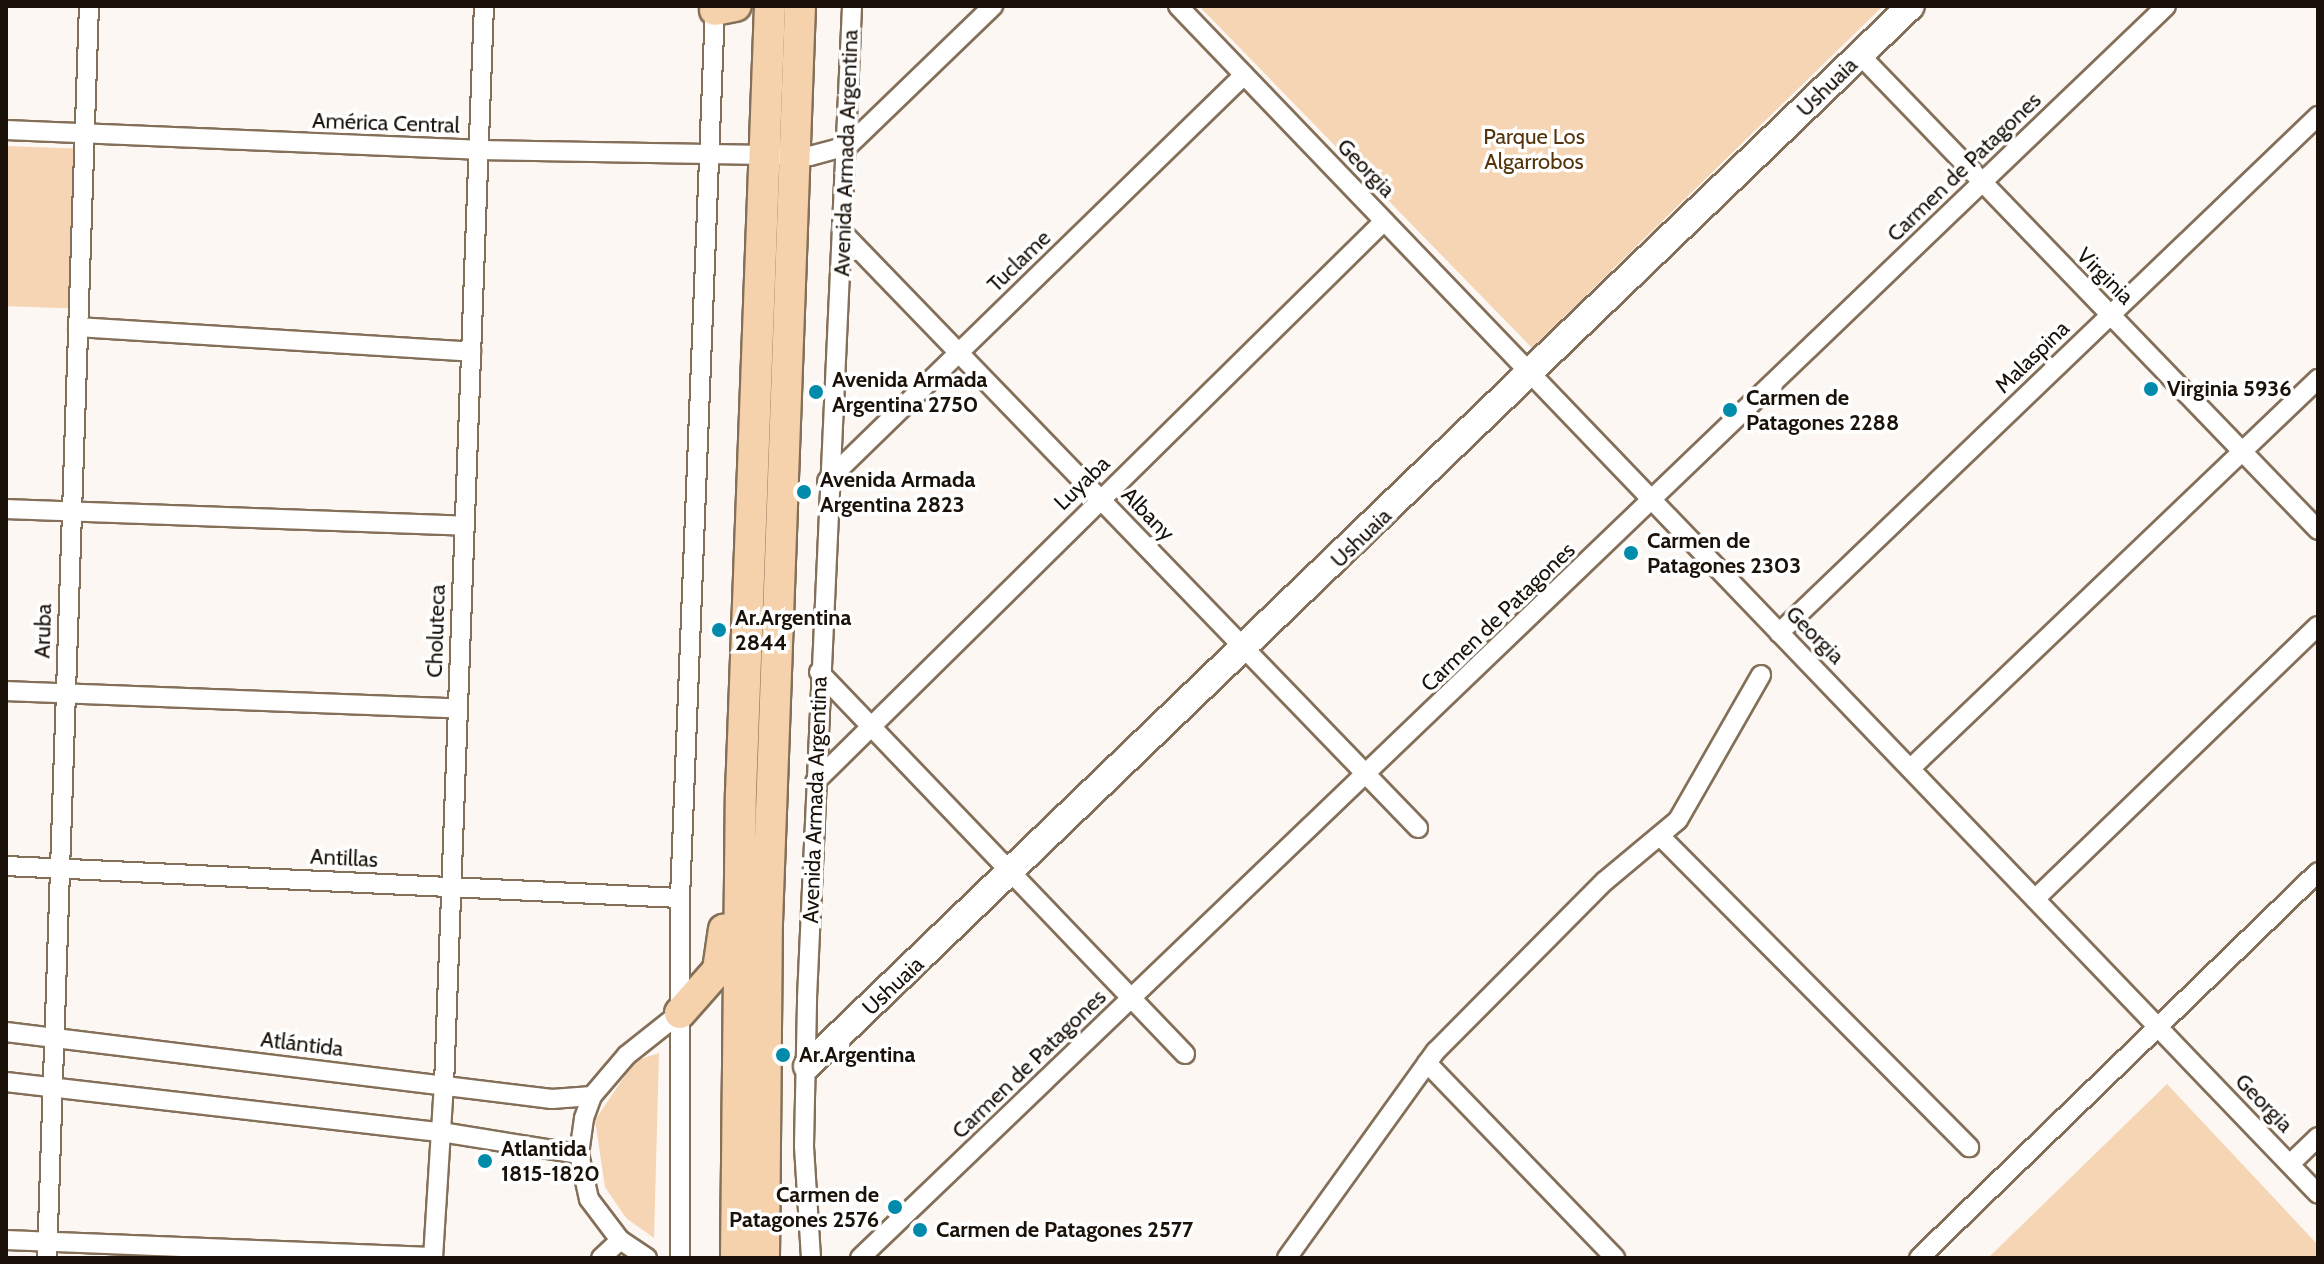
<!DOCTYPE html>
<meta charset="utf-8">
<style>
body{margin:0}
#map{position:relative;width:2324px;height:1264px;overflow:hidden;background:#fcf7f2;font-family:Cabin,sans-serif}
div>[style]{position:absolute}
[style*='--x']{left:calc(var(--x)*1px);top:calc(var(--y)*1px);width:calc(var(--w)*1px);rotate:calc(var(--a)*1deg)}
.green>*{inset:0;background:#f5d5b4;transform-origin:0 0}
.roads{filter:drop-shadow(2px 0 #846f58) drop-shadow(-2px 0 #846f58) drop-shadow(0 2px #846f58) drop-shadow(0 -2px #846f58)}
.street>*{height:18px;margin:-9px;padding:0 9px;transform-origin:9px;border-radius:9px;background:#fff}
.secondary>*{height:26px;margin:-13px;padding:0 13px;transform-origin:13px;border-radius:13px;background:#fff}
.primary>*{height:30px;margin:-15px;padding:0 15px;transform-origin:15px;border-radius:15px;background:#f5d2ab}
.dots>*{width:22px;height:22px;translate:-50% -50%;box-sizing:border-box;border:4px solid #fff;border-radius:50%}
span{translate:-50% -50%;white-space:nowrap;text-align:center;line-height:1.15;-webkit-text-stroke:7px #fff;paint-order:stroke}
.street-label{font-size:22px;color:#1a1109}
.park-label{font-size:22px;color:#54340a}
.poi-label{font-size:22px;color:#1a1109;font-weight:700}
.left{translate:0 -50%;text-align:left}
.right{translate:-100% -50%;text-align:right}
.frame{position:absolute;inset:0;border:8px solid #1a1109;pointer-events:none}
</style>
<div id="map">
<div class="green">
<div style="clip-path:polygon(1199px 6px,1883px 6px,1532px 348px)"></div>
<div style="left:6px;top:146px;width:69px;height:160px;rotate:2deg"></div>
<div style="clip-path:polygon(659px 1053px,654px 1238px,626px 1218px,605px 1187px,595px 1120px,635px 1061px)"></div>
<div style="clip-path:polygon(2167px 1084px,2318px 1245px,2318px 1258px,1988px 1258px)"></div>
</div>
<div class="roads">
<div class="street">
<div style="--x:1178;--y:6;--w:1646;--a:46.18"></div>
<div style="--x:1860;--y:55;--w:660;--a:46.04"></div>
<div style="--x:6;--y:130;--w:472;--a:2.4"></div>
<div style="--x:478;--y:150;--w:332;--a:1"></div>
<div style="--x:810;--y:156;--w:39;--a:-15"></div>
<div style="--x:848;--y:146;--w:202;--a:-44"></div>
<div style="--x:844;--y:234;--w:826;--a:45.98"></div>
<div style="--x:78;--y:327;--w:394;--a:3.6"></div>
<div style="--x:827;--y:481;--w:582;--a:-44.23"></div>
<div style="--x:6;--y:509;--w:458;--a:2.1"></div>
<div style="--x:1779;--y:633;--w:747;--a:-43.81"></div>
<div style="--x:819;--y:672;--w:529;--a:46.23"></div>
<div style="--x:6;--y:691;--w:451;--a:2.2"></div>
<div style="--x:1912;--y:767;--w:562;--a:-43.7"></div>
<div style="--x:815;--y:782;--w:799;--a:-44.59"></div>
<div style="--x:1662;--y:838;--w:436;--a:45.2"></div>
<div style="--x:6;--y:866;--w:675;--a:2.72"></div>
<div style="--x:2035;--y:899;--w:393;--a:-44"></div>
<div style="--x:6;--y:1032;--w:550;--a:7"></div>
<div style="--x:552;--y:1099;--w:40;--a:-4.3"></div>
<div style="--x:1427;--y:1063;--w:271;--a:46"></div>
<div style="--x:6;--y:1082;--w:438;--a:6.6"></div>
<div style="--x:441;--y:1132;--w:140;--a:9.1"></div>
<div style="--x:2290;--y:1164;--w:39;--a:-44"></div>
<div style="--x:6;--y:1240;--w:426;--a:2.3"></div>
<div style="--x:47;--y:1258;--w:1253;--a:-88.08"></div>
<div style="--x:433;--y:1258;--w:173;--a:-86.4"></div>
<div style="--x:444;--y:1085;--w:1080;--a:-87.88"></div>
<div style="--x:601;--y:1258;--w:26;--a:-43"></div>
<div style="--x:647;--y:1258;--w:32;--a:-146"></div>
<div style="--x:620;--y:1240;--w:51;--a:-127.1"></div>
<div style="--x:589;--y:1199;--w:46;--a:-102.5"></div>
<div style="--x:579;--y:1154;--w:36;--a:-82"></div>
<div style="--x:584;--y:1118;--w:23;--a:-70"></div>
<div style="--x:592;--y:1096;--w:54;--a:-49.5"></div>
<div style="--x:627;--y:1055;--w:68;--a:-38.4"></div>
<div style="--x:680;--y:1258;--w:360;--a:-90"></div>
<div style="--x:680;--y:898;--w:893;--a:-87.75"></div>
<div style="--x:811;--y:1258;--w:112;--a:-93.6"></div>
<div style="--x:804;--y:1146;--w:148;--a:-88.8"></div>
<div style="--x:807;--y:998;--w:993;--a:-87.4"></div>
<div style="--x:860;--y:1258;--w:1809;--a:-43.79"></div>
<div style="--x:1287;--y:1258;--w:255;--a:-54.3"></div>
<div style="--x:1436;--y:1051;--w:240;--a:-45.2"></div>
<div style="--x:1605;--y:881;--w:95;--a:-39.9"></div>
<div style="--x:1678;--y:820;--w:167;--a:-60.2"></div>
<div style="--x:1919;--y:1258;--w:555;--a:-44.05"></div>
</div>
<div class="secondary">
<div style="--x:807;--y:1066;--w:1530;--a:-43.84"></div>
</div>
<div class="primary">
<div style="--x:715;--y:10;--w:21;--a:-11"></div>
<div style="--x:680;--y:1013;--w:57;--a:-48.5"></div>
<div style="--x:718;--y:970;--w:41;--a:-81.7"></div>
<div style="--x:736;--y:1258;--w:465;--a:-89.4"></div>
<div style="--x:741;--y:793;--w:788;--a:-87.89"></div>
<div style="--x:764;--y:1258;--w:335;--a:-89.5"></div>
<div style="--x:767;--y:923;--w:918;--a:-87.94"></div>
</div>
</div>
<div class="dots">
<div style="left:2151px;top:389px;background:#008baa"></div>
<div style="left:816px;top:392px;background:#008baa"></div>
<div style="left:1730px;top:410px;background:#008baa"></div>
<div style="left:804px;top:492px;background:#008baa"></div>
<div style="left:1631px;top:553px;background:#008baa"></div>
<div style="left:719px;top:630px;background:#008baa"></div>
<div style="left:783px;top:1055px;background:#008baa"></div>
<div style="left:485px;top:1161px;background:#008baa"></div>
<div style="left:895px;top:1207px;background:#008baa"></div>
<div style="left:920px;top:1230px;background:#008baa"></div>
</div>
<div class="street-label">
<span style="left:1827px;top:87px;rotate:-44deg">Ushuaia</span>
<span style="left:386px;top:123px;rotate:2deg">América Central</span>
<span style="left:846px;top:153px;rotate:-88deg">Avenida Armada Argentina</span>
<span style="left:1964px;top:167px;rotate:-44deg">Carmen de Patagones</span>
<span style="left:1366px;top:168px;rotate:46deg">Georgia</span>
<span style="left:1019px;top:261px;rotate:-44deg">Tuclame</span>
<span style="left:2105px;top:276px;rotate:45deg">Virginia</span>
<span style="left:2032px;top:357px;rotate:-44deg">Malaspina</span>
<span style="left:1082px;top:483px;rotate:-44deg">Luyaba</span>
<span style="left:1148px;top:514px;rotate:46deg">Albany</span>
<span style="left:1361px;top:538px;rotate:-44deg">Ushuaia</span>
<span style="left:1498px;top:617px;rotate:-44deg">Carmen de Patagones</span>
<span style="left:43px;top:631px;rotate:-88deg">Aruba</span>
<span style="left:436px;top:631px;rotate:-88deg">Choluteca</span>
<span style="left:1815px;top:635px;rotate:45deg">Georgia</span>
<span style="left:815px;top:800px;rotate:-88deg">Avenida Armada Argentina</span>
<span style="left:344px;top:858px;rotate:3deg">Antillas</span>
<span style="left:893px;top:986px;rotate:-43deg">Ushuaia</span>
<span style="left:302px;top:1044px;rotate:7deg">Atlántida</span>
<span style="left:1029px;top:1064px;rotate:-44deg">Carmen de Patagones</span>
<span style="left:2264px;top:1103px;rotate:46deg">Georgia</span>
</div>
<div class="park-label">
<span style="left:1534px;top:149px">Parque Los<br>Algarrobos</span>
</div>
<div class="poi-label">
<span class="left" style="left:832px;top:392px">Avenida Armada<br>Argentina 2750</span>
<span class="left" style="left:2167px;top:389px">Virginia 5936</span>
<span class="left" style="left:1746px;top:410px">Carmen de<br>Patagones 2288</span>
<span class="left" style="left:820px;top:492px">Avenida Armada<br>Argentina 2823</span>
<span class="left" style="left:1647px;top:553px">Carmen de<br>Patagones 2303</span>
<span class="left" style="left:735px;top:630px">Ar.Argentina<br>2844</span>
<span class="left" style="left:799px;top:1055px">Ar.Argentina</span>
<span class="left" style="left:501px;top:1161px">Atlantida<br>1815-1820</span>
<span class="right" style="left:879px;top:1207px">Carmen de<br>Patagones 2576</span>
<span class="left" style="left:936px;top:1230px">Carmen de Patagones 2577</span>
</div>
<div class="frame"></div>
</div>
